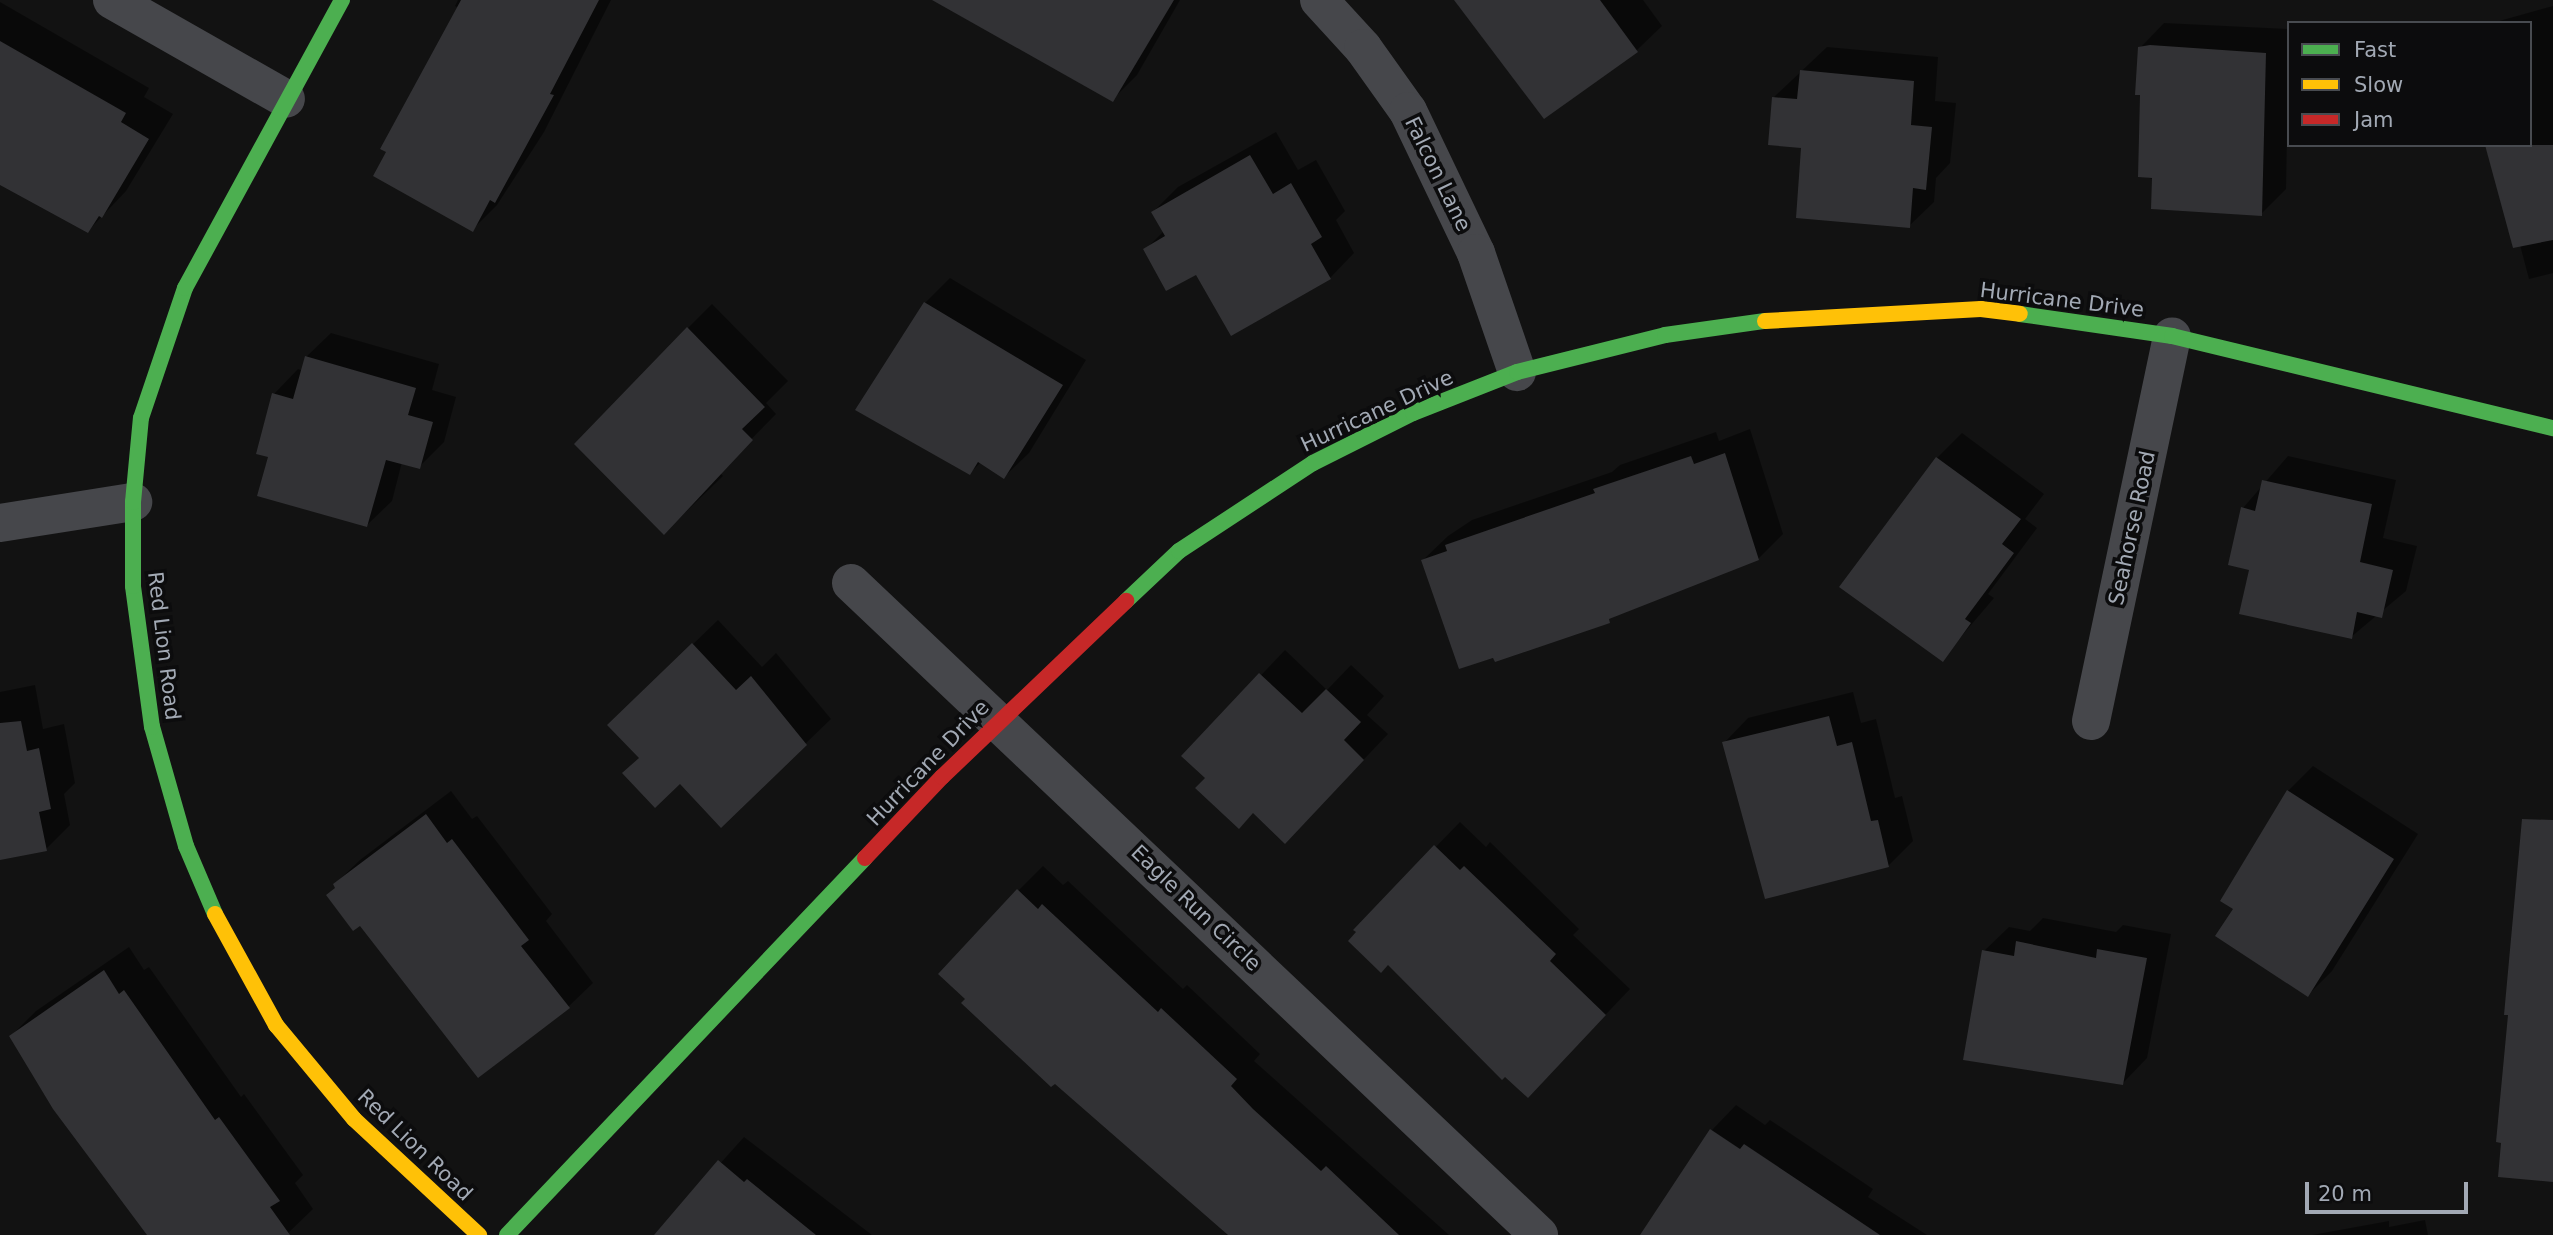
<!DOCTYPE html>
<style>
body{margin:0}
#map{position:relative;width:2553px;height:1235px;overflow:hidden;background:#121212;font-family:"DejaVu Sans",sans-serif}
div>[style]{position:absolute}
[style*='--x']{left:calc(var(--x)*1px);top:calc(var(--y)*1px);width:calc(var(--w)*1px);rotate:calc(var(--a)*1deg)}
.shadow>*{inset:0;background:#0007}
.building>*{inset:0;background:#323235}
.street>*{height:38px;margin:-19px;padding:0 19px;transform-origin:19px;border-radius:19px;background:#46474b}
.fast>*{height:16px;margin:-8px;padding:0 8px;transform-origin:8px;border-radius:8px;background:#4caf50}
.slow>*{height:16px;margin:-8px;padding:0 8px;transform-origin:8px;border-radius:8px;background:#ffc107}
.jam>*{height:16px;margin:-8px;padding:0 8px;transform-origin:8px;border-radius:8px;background:#c62828}
span{translate:-50% -50%;white-space:nowrap;text-align:center;line-height:1.15;-webkit-text-stroke:7px #0c0c0d;paint-order:stroke}
.street-label{font-size:21px;color:#a2a9b4}
.legend{position:absolute;left:2287px;top:21px;width:245px;height:126px;box-sizing:border-box;background:#0c0c0d;border:2px solid #484b50;margin:0;padding:9px 12px;list-style:none;font-size:21px;color:#a2a9b4}
.legend li{display:flex;align-items:center;gap:14px;height:35px}
.legend b{width:35px;border:2px solid #484b50}
.scale{position:absolute;left:2305px;top:1182px;width:163px;height:32px;box-sizing:border-box;border:4px solid #a2a9b4;border-top:0;padding-left:9px;font-size:21px;line-height:24px;white-space:nowrap;color:#a2a9b4;-webkit-text-stroke:5px #0c0c0d;paint-order:stroke}
</style>
<div id="map">
<div class="shadow">
<div style="clip-path:polygon(458px 0,611px 0,544px 132px,497px 205px,473px 229px,458px 8px,455px 6px)"></div>
<div style="clip-path:polygon(986px 0,1180px 0,1137px 75px,1113px 99px)"></div>
<div style="clip-path:polygon(1457px 0,1643px 0,1662px 26px,1637px 50px,1545px 116px)"></div>
<div style="clip-path:polygon(0 2px,149px 88px,144px 97px,173px 114px,126px 191px,88px 231px,0 181px)"></div>
<div style="clip-path:polygon(2553px 6px,2553px 273px,2529px 279px,2520px 245px,2530px 145px,2530px 23px,2492px 23px)"></div>
<div style="clip-path:polygon(2164px 23px,2289px 29px,2286px 189px,2261px 214px,2140px 175px,2140px 48px)"></div>
<div style="clip-path:polygon(1827px 47px,1938px 57px,1935px 101px,1956px 103px,1950px 163px,1936px 178px,1934px 202px,1909px 226px,1803px 146px,1774px 97px)"></div>
<div style="clip-path:polygon(1276px 132px,1298px 170px,1316px 160px,1345px 211px,1336px 220px,1354px 253px,1330px 278px,1197px 273px,1145px 250px,1164px 231px,1153px 212px,1178px 187px)"></div>
<div style="clip-path:polygon(950px 278px,1086px 360px,1029px 453px,1004px 477px,981px 462px,970px 473px,925px 303px)"></div>
<div style="clip-path:polygon(712px 304px,788px 381px,766px 403px,776px 414px,719px 472px,723px 476px,664px 533px,688px 328px)"></div>
<div style="clip-path:polygon(331px 333px,439px 364px,432px 390px,456px 397px,444px 442px,419px 467px,402px 462px,392px 501px,367px 525px,270px 456px,274px 394px,298px 369px,303px 371px,306px 357px)"></div>
<div style="clip-path:polygon(1750px 429px,1783px 534px,1758px 559px,1542px 645px,1460px 667px,1423px 560px,1448px 536px,1472px 520px,1612px 472px,1620px 465px,1716px 432px,1719px 441px)"></div>
<div style="clip-path:polygon(1962px 433px,2044px 494px,2025px 519px,2037px 528px,1988px 594px,1994px 598px,1942px 659px,1841px 586px,1937px 458px)"></div>
<div style="clip-path:polygon(2288px 456px,2396px 480px,2383px 538px,2417px 546px,2406px 591px,2351px 637px,2251px 569px,2243px 508px)"></div>
<div style="clip-path:polygon(718px 620px,762px 667px,776px 653px,831px 719px,721px 825px,680px 781px,641px 758px,634px 701px)"></div>
<div style="clip-path:polygon(1285px 650px,1327px 690px,1351px 665px,1384px 696px,1367px 715px,1388px 734px,1309px 817px,1254px 811px,1184px 756px)"></div>
<div style="clip-path:polygon(35px 685px,43px 729px,64px 724px,75px 783px,64px 794px,70px 825px,46px 849px,0 858px,0 692px)"></div>
<div style="clip-path:polygon(1853px 692px,1861px 723px,1876px 719px,1895px 798px,1902px 796px,1913px 841px,1888px 866px,1724px 743px,1748px 718px)"></div>
<div style="clip-path:polygon(2313px 766px,2418px 834px,2332px 971px,2308px 995px,2235px 908px,2223px 900px,2288px 791px)"></div>
<div style="clip-path:polygon(451px 791px,472px 819px,477px 816px,552px 914px,546px 921px,593px 983px,568px 1007px,335px 884px,360px 860px)"></div>
<div style="clip-path:polygon(1460px 822px,1486px 847px,1490px 842px,1579px 929px,1573px 935px,1630px 989px,1552px 1071px,1356px 929px)"></div>
<div style="clip-path:polygon(1043px 866px,1063px 885px,1068px 881px,1183px 989px,1187px 985px,1260px 1054px,1254px 1061px,1449px 1235px,1227px 1235px,1018px 891px)"></div>
<div style="clip-path:polygon(2043px 918px,2116px 932px,2123px 925px,2171px 934px,2147px 1058px,2123px 1083px,1984px 951px,2009px 927px,2030px 931px)"></div>
<div style="clip-path:polygon(129px 947px,144px 970px,149px 967px,241px 1097px,244px 1094px,303px 1175px,295px 1183px,313px 1209px,286px 1235px,149px 1235px,54px 1108px,11px 1036px,36px 1011px)"></div>
<div style="clip-path:polygon(1736px 1105px,1765px 1125px,1770px 1120px,1873px 1189px,1868px 1197px,1927px 1235px,1648px 1235px,1648px 1226px,1712px 1130px)"></div>
<div style="clip-path:polygon(744px 1137px,872px 1235px,878px 1235px,656px 1235px)"></div>
<div style="clip-path:polygon(2425px 1220px,2428px 1235px,2312px 1235px,2389px 1221px,2389px 1227px)"></div>
</div>
<div class="building">
<div style="clip-path:polygon(461px 0,599px 0,550px 94px,554px 95px,495px 203px,490px 200px,473px 232px,373px 176px,386px 152px,380px 149px)"></div>
<div style="clip-path:polygon(932px 0,1174px 0,1113px 102px)"></div>
<div style="clip-path:polygon(1454px 0,1600px 0,1638px 52px,1544px 119px)"></div>
<div style="clip-path:polygon(0 41px,126px 113px,121px 122px,149px 139px,102px 218px,99px 216px,88px 233px,0 185px)"></div>
<div style="clip-path:polygon(2150px 45px,2266px 53px,2262px 216px,2151px 209px,2152px 178px,2138px 177px,2140px 95px,2135px 95px,2138px 47px)"></div>
<div style="clip-path:polygon(1800px 70px,1914px 81px,1911px 125px,1932px 127px,1926px 190px,1913px 188px,1910px 228px,1796px 218px,1801px 148px,1768px 145px,1772px 97px,1797px 99px)"></div>
<div style="clip-path:polygon(2485px 145px,2553px 145px,2553px 240px,2513px 248px)"></div>
<div style="clip-path:polygon(1250px 155px,1273px 194px,1291px 183px,1322px 237px,1311px 244px,1331px 279px,1231px 336px,1196px 275px,1166px 291px,1143px 249px,1165px 236px,1151px 212px)"></div>
<div style="clip-path:polygon(924px 302px,1063px 385px,1004px 479px,978px 462px,970px 475px,855px 410px)"></div>
<div style="clip-path:polygon(687px 327px,765px 407px,742px 429px,753px 440px,664px 535px,574px 444px)"></div>
<div style="clip-path:polygon(305px 356px,416px 388px,408px 415px,433px 422px,420px 469px,386px 460px,367px 527px,257px 496px,268px 457px,256px 454px,272px 393px,293px 399px)"></div>
<div style="clip-path:polygon(1725px 453px,1759px 560px,1609px 619px,1610px 623px,1495px 662px,1493px 658px,1459px 669px,1421px 560px,1447px 551px,1445px 545px,1595px 493px,1593px 489px,1691px 456px,1694px 464px)"></div>
<div style="clip-path:polygon(1936px 457px,2021px 519px,2002px 544px,2014px 553px,1965px 619px,1971px 623px,1943px 662px,1839px 587px)"></div>
<div style="clip-path:polygon(2262px 480px,2372px 504px,2360px 562px,2393px 570px,2382px 618px,2357px 612px,2352px 639px,2239px 614px,2249px 570px,2228px 565px,2241px 507px,2255px 511px)"></div>
<div style="clip-path:polygon(692px 643px,736px 690px,751px 676px,807px 745px,721px 828px,680px 784px,655px 808px,622px 773px,639px 758px,607px 725px)"></div>
<div style="clip-path:polygon(1259px 673px,1302px 713px,1326px 689px,1361px 722px,1344px 740px,1364px 760px,1285px 844px,1253px 813px,1239px 829px,1195px 788px,1205px 778px,1181px 756px)"></div>
<div style="clip-path:polygon(1829px 716px,1837px 746px,1852px 742px,1871px 821px,1878px 820px,1889px 867px,1765px 899px,1722px 742px)"></div>
<div style="clip-path:polygon(21px 721px,27px 751px,39px 748px,51px 809px,39px 812px,47px 851px,0 860px,0 723px)"></div>
<div style="clip-path:polygon(2287px 790px,2394px 859px,2308px 997px,2215px 936px,2233px 909px,2220px 901px)"></div>
<div style="clip-path:polygon(426px 814px,447px 843px,452px 839px,529px 940px,521px 946px,570px 1008px,478px 1078px,360px 926px,353px 931px,326px 895px,335px 888px,333px 884px)"></div>
<div style="clip-path:polygon(2522px 819px,2553px 820px,2553px 1182px,2498px 1177px,2501px 1143px,2496px 1142px,2508px 1015px,2504px 1015px)"></div>
<div style="clip-path:polygon(1434px 845px,1460px 870px,1464px 866px,1556px 954px,1550px 961px,1606px 1015px,1528px 1098px,1505px 1077px,1502px 1080px,1388px 965px,1381px 973px,1348px 941px,1356px 932px,1353px 930px)"></div>
<div style="clip-path:polygon(1017px 889px,1038px 909px,1042px 904px,1158px 1012px,1161px 1008px,1237px 1079px,1231px 1086px,1253px 1109px,1321px 1171px,1326px 1166px,1399px 1235px,1228px 1235px,1055px 1084px,1051px 1087px,961px 1003px,965px 999px,938px 974px)"></div>
<div style="clip-path:polygon(2016px 941px,2096px 958px,2097px 949px,2147px 958px,2123px 1085px,1963px 1060px,1982px 950px,2014px 956px)"></div>
<div style="clip-path:polygon(104px 970px,119px 994px,124px 990px,215px 1120px,219px 1117px,280px 1201px,270px 1207px,290px 1235px,147px 1235px,53px 1109px,9px 1036px)"></div>
<div style="clip-path:polygon(1710px 1129px,1740px 1149px,1744px 1144px,1880px 1235px,1640px 1235px)"></div>
<div style="clip-path:polygon(718px 1160px,744px 1182px,747px 1179px,816px 1235px,654px 1235px)"></div>
</div>
<div class="street">
<div style="--x:112;--y:0;--w:200;--a:29.6"></div>
<div style="--x:1319;--y:0;--w:65;--a:47.5"></div>
<div style="--x:1363;--y:48;--w:77;--a:54.5"></div>
<div style="--x:1408;--y:111;--w:157;--a:64.4"></div>
<div style="--x:1476;--y:253;--w:126;--a:71"></div>
<div style="--x:0;--y:523;--w:135;--a:-9"></div>
<div style="--x:851;--y:583;--w:948;--a:43.46"></div>
<div style="--x:2091;--y:721;--w:393;--a:-78.1"></div>
</div>
<div class="fast">
<div style="--x:2020;--y:314;--w:154;--a:8.2"></div>
<div style="--x:2172;--y:336;--w:392;--a:13.6"></div>
<div style="--x:1126;--y:601;--w:73;--a:-43.3"></div>
<div style="--x:1179;--y:551;--w:160;--a:-33.3"></div>
<div style="--x:1313;--y:463;--w:112;--a:-26.6"></div>
<div style="--x:1413;--y:413;--w:112;--a:-21.5"></div>
<div style="--x:1517;--y:372;--w:153;--a:-14"></div>
<div style="--x:1665;--y:335;--w:101;--a:-8"></div>
<div style="--x:215;--y:914;--w:74;--a:-113.1"></div>
<div style="--x:186;--y:846;--w:124;--a:-105.9"></div>
<div style="--x:152;--y:727;--w:142;--a:-97.7"></div>
<div style="--x:133;--y:586;--w:84;--a:-90"></div>
<div style="--x:133;--y:502;--w:84;--a:-84.6"></div>
<div style="--x:141;--y:418;--w:137;--a:-71.3"></div>
<div style="--x:185;--y:288;--w:328;--a:-61.4"></div>
<div style="--x:507;--y:1235;--w:520;--a:-46.48"></div>
</div>
<div class="slow">
<div style="--x:1765;--y:321;--w:216;--a:-3.2"></div>
<div style="--x:1981;--y:309;--w:39;--a:7"></div>
<div style="--x:215;--y:914;--w:127;--a:61.2"></div>
<div style="--x:276;--y:1025;--w:122;--a:50.3"></div>
<div style="--x:354;--y:1119;--w:171;--a:42.9"></div>
</div>
<div class="jam">
<div style="--x:865;--y:858;--w:112;--a:-46.5"></div>
<div style="--x:942;--y:777;--w:255;--a:-43.7"></div>
</div>
<div class="street-label">
<span style="left:1438px;top:174px;rotate:64deg">Falcon Lane</span>
<span style="left:2062px;top:300px;rotate:7deg">Hurricane Drive</span>
<span style="left:1377px;top:411px;rotate:-25deg">Hurricane Drive</span>
<span style="left:2132px;top:528px;rotate:-78deg">Seahorse Road</span>
<span style="left:164px;top:646px;rotate:83deg">Red Lion Road</span>
<span style="left:928px;top:763px;rotate:-46deg">Hurricane Drive</span>
<span style="left:1196px;top:908px;rotate:44deg">Eagle Run Circle</span>
<span style="left:415px;top:1145px;rotate:44deg">Red Lion Road</span>
</div>
<ul class="legend">
<li><b style="height:9px;background:#4caf50"></b>Fast</li>
<li><b style="height:9px;background:#ffc107"></b>Slow</li>
<li><b style="height:9px;background:#c62828"></b>Jam</li>
</ul>
<div class="scale">20 m</div>
</div>
